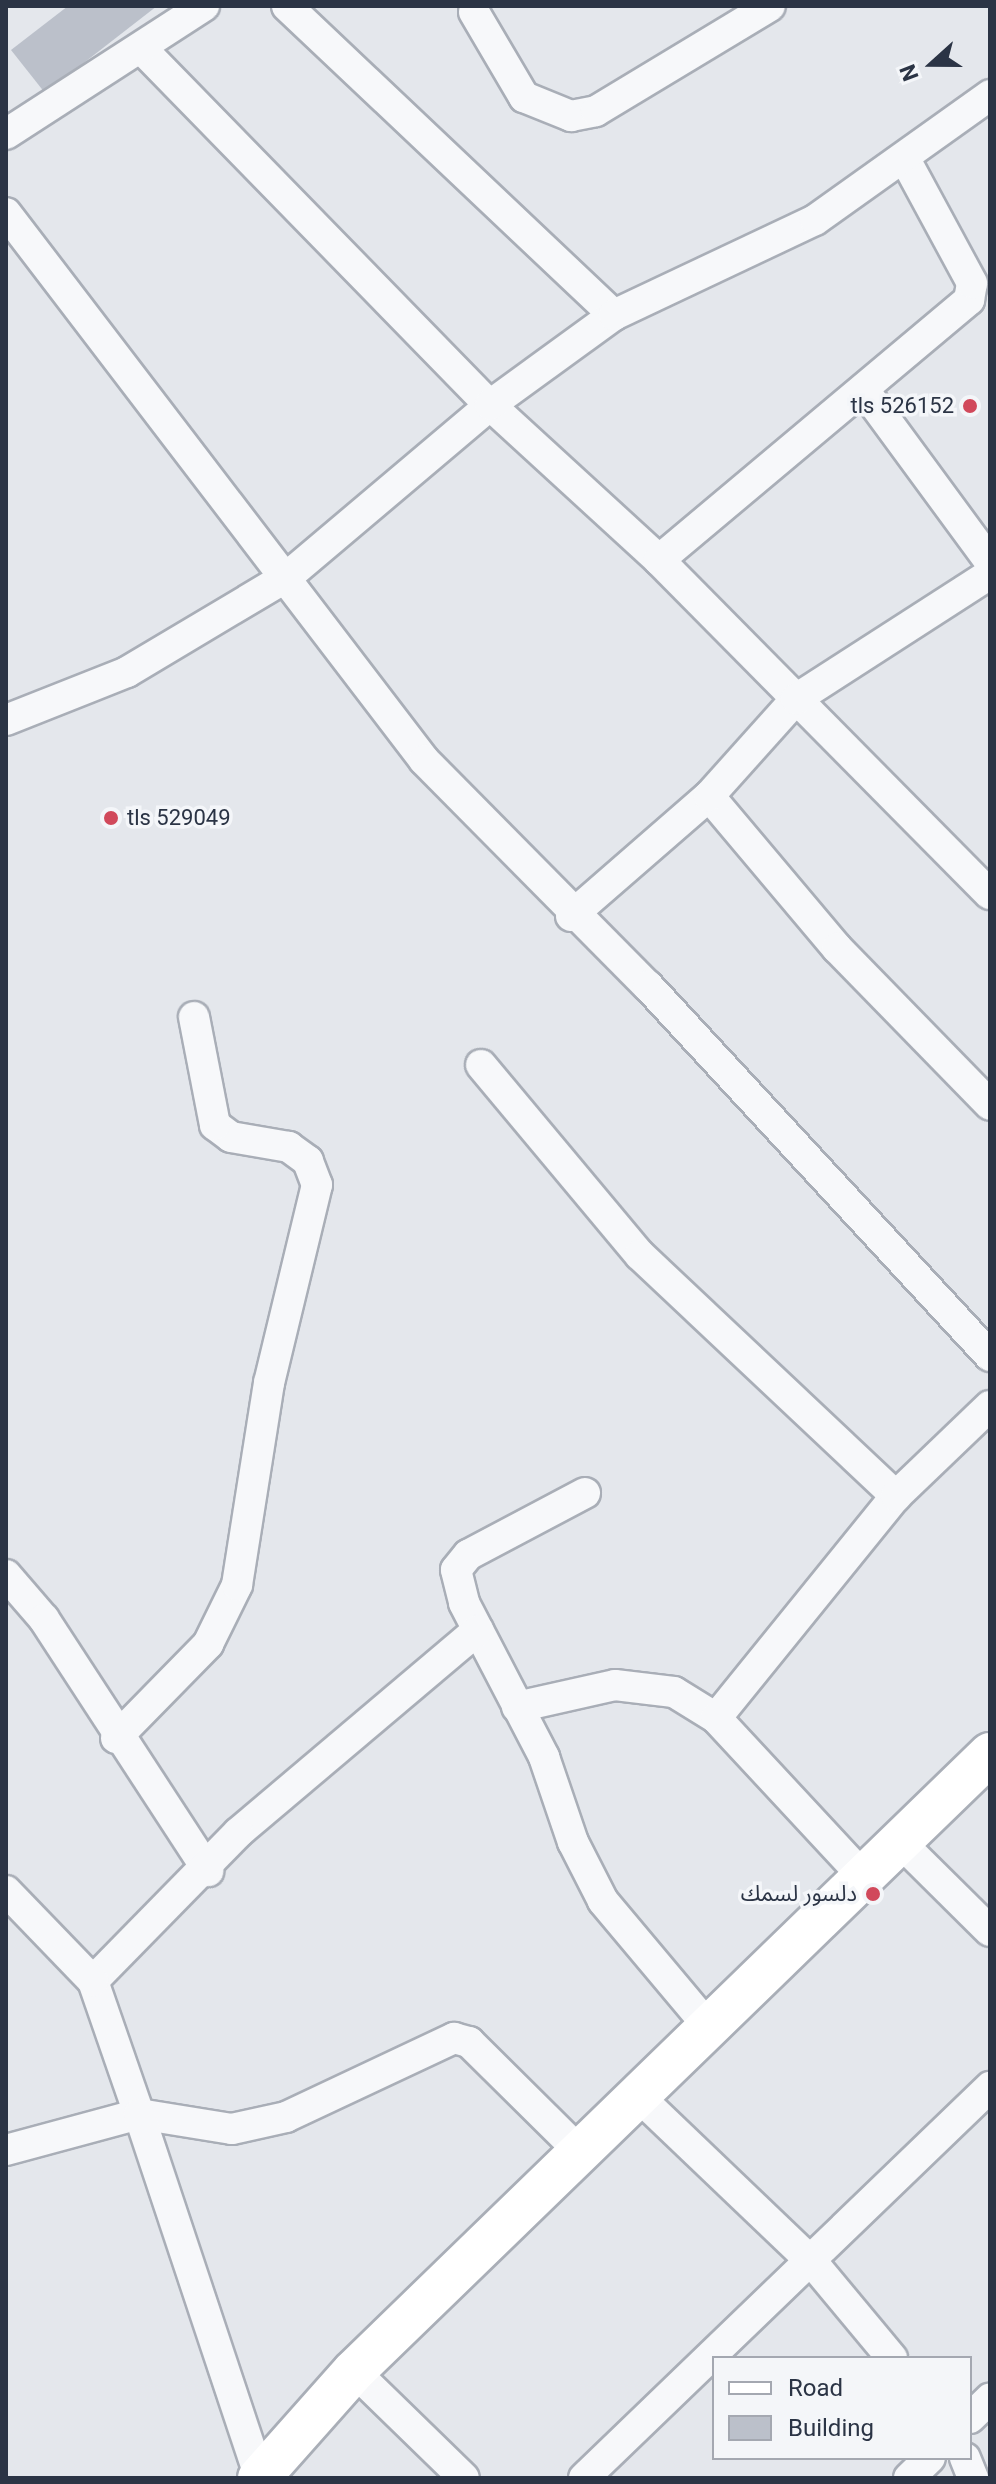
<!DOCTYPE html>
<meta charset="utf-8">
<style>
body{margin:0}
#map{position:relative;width:996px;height:2484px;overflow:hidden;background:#e4e7ec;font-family:Roboto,"Noto Sans Arabic",sans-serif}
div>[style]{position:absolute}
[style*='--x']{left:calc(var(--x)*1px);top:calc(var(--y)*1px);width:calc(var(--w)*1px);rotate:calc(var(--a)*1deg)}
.building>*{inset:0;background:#bbc0ca}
.roads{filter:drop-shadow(2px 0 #a9aeb7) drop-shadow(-2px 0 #a9aeb7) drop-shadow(0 2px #a9aeb7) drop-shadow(0 -2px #a9aeb7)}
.minor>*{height:30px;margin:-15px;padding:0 15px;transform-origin:15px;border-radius:15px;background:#f7f8fa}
.secondary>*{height:42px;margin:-21px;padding:0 21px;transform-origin:21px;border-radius:21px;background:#fff}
.dots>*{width:22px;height:22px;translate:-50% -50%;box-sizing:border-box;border:4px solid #f4f6f9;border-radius:50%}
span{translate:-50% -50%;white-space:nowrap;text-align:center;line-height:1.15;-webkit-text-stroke:7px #f4f6f9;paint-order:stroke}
.poi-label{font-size:22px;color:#2b3445}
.right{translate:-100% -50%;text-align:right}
.left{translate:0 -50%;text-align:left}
.frame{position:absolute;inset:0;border:8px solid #2b3445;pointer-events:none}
.legend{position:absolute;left:712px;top:2356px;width:260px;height:104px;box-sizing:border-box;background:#f4f6f9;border:2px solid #a4a8b1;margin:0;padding:10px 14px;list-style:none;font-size:24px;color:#2b3445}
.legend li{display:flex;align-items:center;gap:16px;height:40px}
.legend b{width:40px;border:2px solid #a4a8b1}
.north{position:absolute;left:892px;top:24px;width:80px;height:80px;-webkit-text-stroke:6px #f4f6f9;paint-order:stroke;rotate:249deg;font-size:22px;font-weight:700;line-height:32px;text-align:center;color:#2b3445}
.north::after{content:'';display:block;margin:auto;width:28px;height:36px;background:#2b3445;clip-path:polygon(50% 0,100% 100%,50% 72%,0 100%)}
</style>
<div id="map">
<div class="building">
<div style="clip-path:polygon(68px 6px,157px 6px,45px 93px,11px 50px)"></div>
</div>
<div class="roads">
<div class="minor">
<div style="--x:287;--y:6;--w:450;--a:43.4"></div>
<div style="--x:474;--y:12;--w:99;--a:59.5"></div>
<div style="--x:524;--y:97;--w:51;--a:22"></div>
<div style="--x:571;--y:116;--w:25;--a:-11"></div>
<div style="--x:596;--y:111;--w:203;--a:-31.1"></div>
<div style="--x:143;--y:50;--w:496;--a:45.7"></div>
<div style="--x:490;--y:405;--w:229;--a:42.5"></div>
<div style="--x:659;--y:560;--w:470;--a:45.3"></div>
<div style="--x:6;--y:134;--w:236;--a:-32.9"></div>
<div style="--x:6;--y:213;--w:688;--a:52.61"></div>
<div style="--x:424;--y:760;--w:318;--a:45.3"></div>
<div style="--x:648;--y:986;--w:504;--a:47.25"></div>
<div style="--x:866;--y:393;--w:210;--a:53.7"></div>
<div style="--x:659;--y:560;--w:405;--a:-40"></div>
<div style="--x:969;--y:300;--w:17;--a:-80"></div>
<div style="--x:972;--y:283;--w:141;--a:-118.4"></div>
<div style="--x:6;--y:720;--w:130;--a:-21.6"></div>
<div style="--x:127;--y:672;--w:187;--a:-30.8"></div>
<div style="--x:288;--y:576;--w:265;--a:-40.2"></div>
<div style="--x:490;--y:405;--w:153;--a:-36"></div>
<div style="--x:614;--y:315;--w:222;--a:-25.3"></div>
<div style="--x:815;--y:220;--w:215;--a:-35.5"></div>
<div style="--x:709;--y:796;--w:199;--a:49.9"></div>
<div style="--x:837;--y:948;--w:219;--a:45.7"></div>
<div style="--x:571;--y:916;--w:183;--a:-41"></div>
<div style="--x:709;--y:796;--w:130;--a:-48.1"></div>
<div style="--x:796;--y:699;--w:231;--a:-32.8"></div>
<div style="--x:481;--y:1065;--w:248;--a:50.1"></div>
<div style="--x:640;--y:1255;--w:352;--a:43.3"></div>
<div style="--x:585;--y:1493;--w:132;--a:152.1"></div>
<div style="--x:468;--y:1555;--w:19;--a:129"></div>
<div style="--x:456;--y:1570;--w:34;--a:76"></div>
<div style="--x:464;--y:1603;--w:174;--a:62.5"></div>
<div style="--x:544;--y:1757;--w:90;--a:71.2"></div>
<div style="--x:573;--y:1842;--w:66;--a:63"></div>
<div style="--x:603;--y:1901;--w:163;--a:50"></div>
<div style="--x:6;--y:1575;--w:58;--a:49.2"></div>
<div style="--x:44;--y:1619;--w:301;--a:56.9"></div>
<div style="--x:478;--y:1630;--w:314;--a:139.8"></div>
<div style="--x:238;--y:1833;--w:207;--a:134.4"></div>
<div style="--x:93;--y:1981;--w:141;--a:70.9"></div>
<div style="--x:139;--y:2114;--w:94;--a:9.2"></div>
<div style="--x:232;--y:2129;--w:55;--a:-12.5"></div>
<div style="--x:286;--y:2117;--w:186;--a:-25.2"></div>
<div style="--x:454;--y:2038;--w:16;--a:15"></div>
<div style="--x:469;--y:2042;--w:153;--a:44.7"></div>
<div style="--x:517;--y:1707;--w:100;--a:-12.7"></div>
<div style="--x:615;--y:1685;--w:59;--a:6.8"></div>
<div style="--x:674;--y:1692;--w:49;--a:31.8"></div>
<div style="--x:716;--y:1718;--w:217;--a:47.1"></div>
<div style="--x:716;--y:1718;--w:286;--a:-51"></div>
<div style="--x:896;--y:1496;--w:130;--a:-43.8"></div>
<div style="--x:116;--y:1738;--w:132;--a:-45.6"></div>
<div style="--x:208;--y:1644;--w:66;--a:-63.8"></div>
<div style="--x:237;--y:1585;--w:205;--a:-81"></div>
<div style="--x:269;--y:1383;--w:204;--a:-76.4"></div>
<div style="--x:317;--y:1185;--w:26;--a:-111"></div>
<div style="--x:308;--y:1161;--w:24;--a:-144"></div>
<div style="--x:289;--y:1147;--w:59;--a:-170.2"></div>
<div style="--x:231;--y:1137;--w:20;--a:-143"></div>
<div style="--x:215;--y:1125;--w:110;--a:-101"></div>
<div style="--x:901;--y:1843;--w:125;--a:44.7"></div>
<div style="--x:6;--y:1891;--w:125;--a:46"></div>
<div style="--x:636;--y:2094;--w:243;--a:43.7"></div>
<div style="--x:812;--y:2262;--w:125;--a:50.2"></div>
<div style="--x:6;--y:2150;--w:138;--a:-15.1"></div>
<div style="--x:139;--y:2114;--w:383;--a:71.6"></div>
<div style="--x:354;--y:2371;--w:153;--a:44.2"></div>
<div style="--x:970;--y:2418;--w:28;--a:-44"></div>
<div style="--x:965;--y:2458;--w:22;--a:68"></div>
<div style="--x:584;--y:2478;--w:564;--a:-43.92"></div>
<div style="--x:909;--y:2478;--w:29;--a:-44"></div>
</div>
<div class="secondary">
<div style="--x:259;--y:2478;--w:143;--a:-48.4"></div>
<div style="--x:354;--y:2371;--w:886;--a:-44.13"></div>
</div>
</div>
<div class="dots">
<div style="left:970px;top:406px;background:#d1495b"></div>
<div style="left:111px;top:818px;background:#d1495b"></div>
<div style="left:873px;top:1894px;background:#d1495b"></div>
</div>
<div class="poi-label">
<span class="right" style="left:954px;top:406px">tls 526152</span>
<span class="left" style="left:127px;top:818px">tls 529049</span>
<span class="right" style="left:857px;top:1894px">دلسور لسمك</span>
</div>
<div class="frame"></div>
<ul class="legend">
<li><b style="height:10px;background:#fff"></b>Road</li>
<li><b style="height:22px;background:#bbc0ca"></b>Building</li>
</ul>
<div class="north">N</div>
</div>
